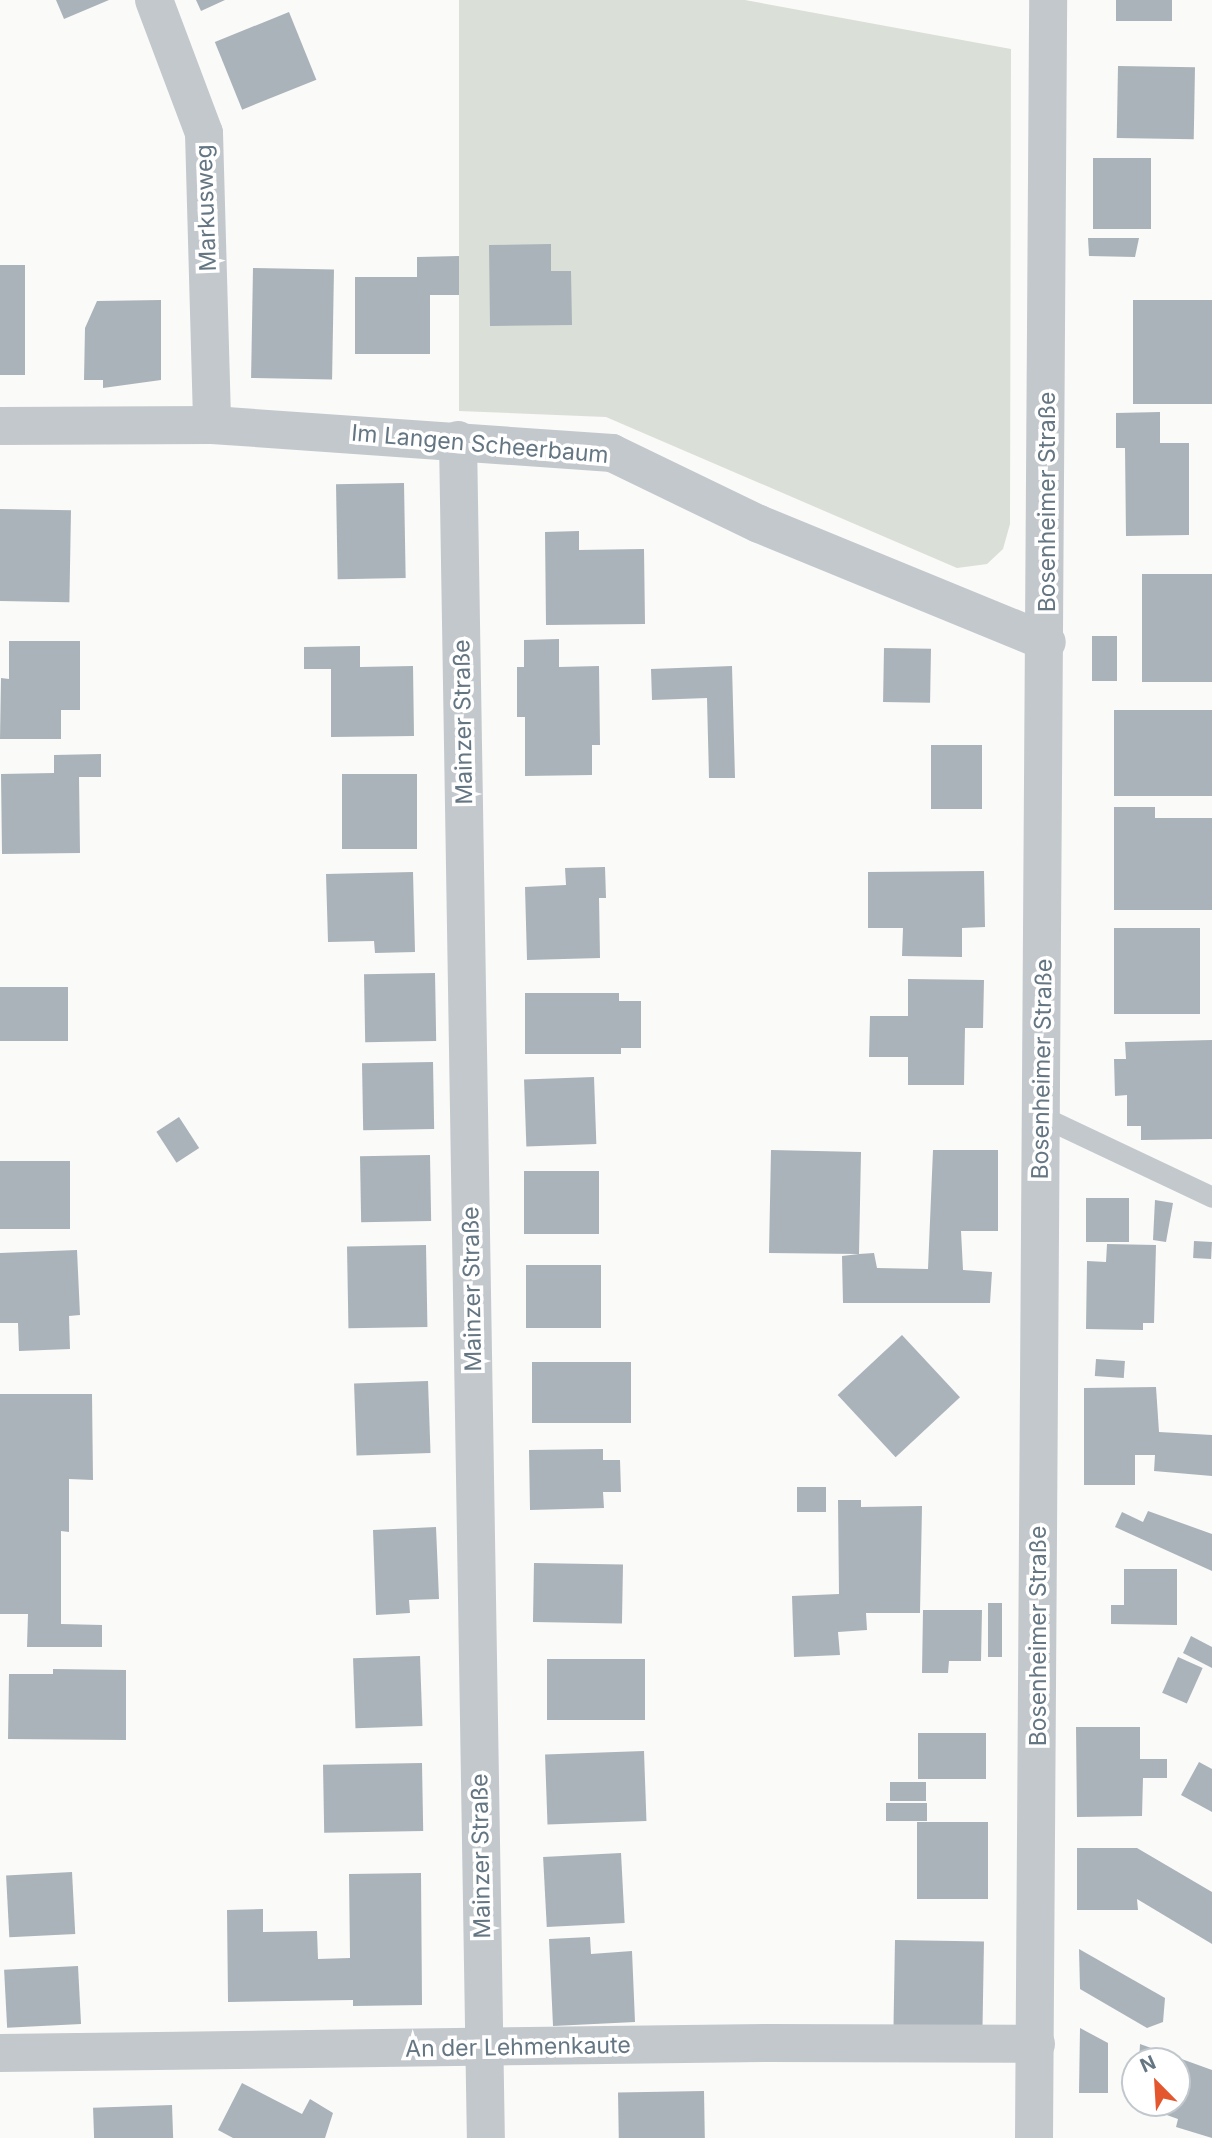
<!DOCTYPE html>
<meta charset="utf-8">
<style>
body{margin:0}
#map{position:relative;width:1212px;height:2138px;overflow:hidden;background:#fafaf8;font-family:Inter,sans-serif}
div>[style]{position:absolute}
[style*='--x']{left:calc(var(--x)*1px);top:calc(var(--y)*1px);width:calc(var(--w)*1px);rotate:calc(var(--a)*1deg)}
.green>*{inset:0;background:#dadfd7}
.building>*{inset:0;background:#aab3b9;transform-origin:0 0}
.service>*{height:21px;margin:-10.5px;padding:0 10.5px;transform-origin:10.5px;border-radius:10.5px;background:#c3c8cc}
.minor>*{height:38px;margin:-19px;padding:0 19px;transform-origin:19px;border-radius:19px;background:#c3c8cc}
span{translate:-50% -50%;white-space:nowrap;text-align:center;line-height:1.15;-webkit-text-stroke:7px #fff;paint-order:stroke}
.street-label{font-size:23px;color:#657683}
.north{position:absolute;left:1121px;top:2047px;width:70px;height:70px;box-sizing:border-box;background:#fff;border:2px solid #c1c8cd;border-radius:50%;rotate:336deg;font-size:19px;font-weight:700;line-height:28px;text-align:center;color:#657683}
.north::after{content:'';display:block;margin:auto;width:24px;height:32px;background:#e4572e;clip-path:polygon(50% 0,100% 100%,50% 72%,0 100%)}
</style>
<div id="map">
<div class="green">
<div style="clip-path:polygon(459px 0,745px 0,1011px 49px,1010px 524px,1003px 549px,987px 564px,957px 568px,606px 417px,459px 411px)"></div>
</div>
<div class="building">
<div style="clip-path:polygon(56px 0,109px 0,64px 19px)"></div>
<div style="clip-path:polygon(196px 0,225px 0,201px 11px)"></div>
<div style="left:1116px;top:0;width:56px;height:21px"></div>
<div style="left:289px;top:12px;width:73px;height:80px;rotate:68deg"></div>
<div style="left:1118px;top:66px;width:77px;height:72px;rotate:1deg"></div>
<div style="left:1151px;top:158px;width:71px;height:58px;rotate:90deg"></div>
<div style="clip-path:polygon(1088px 238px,1139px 238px,1135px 257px,1089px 256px)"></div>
<div style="clip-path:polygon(551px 244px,551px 271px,571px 271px,572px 325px,490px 326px,489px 245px)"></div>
<div style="clip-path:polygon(459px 256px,459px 295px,430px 295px,430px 354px,355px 354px,355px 277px,417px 277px,417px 257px)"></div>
<div style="left:0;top:265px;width:25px;height:110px"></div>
<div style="left:253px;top:268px;width:81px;height:110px;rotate:1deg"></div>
<div style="clip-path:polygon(161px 300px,161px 380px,103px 388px,103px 380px,84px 380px,85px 328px,97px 301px)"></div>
<div style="left:1133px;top:300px;width:79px;height:104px"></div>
<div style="clip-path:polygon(1160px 412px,1160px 443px,1189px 443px,1189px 535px,1126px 536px,1125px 448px,1116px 448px,1116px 413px)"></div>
<div style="left:404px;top:483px;width:95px;height:68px;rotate:89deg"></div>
<div style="left:0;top:509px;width:71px;height:92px;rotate:1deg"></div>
<div style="clip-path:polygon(579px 531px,579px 550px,644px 549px,645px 624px,546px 625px,545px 532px)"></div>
<div style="left:1212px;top:574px;width:108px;height:70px;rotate:90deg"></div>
<div style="left:1092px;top:636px;width:25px;height:45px"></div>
<div style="clip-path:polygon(559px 639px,559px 667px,599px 666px,600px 745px,592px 745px,592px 775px,525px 776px,525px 717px,517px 717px,517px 667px,524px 667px,524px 640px)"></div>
<div style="clip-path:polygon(9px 641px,80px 641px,80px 710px,61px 710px,61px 739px,0 739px,1px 678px,9px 679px)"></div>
<div style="clip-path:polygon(360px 646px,360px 667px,413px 666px,414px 736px,331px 737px,331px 669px,304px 669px,304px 647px)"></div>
<div style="left:884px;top:648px;width:47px;height:54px;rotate:1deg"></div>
<div style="clip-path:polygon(732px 666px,735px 778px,709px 778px,707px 698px,652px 700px,651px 669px)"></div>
<div style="left:1114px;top:710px;width:98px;height:86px"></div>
<div style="left:931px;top:745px;width:51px;height:64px"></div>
<div style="clip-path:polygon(101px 754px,101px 777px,79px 777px,80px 853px,2px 854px,1px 774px,54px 773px,54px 755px)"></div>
<div style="left:342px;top:774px;width:75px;height:75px"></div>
<div style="clip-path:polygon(1114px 807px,1155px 807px,1155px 818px,1212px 818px,1212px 910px,1114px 910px)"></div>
<div style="clip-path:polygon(605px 867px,606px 898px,599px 898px,600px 958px,527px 960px,525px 887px,566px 885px,565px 868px)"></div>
<div style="clip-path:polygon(984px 871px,985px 927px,962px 928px,962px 957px,902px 956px,903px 928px,868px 928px,868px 872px)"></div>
<div style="clip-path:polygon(413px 872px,415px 952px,375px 953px,374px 941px,328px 942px,326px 874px)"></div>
<div style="left:1114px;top:928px;width:86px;height:86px"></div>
<div style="left:435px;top:973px;width:68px;height:71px;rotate:89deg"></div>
<div style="clip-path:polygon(908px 979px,984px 980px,983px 1028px,965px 1028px,964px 1085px,908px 1085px,908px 1057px,869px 1057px,870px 1016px,908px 1016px)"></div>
<div style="left:68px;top:987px;width:54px;height:68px;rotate:90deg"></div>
<div style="clip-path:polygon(525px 993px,619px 993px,619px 1001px,641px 1001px,641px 1048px,621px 1048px,621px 1054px,525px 1054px)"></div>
<div style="clip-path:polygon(1212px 1040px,1212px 1139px,1141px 1140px,1141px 1126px,1127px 1126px,1127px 1095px,1115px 1096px,1114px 1059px,1126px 1059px,1125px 1042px)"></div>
<div style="left:433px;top:1062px;width:67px;height:71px;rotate:89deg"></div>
<div style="left:594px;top:1077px;width:67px;height:70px;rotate:88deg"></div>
<div style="left:179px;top:1117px;width:37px;height:27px;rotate:57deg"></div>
<div style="clip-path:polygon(771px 1150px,861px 1152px,859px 1254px,874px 1253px,877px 1268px,928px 1269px,933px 1150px,998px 1150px,998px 1231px,961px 1231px,963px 1270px,992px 1272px,990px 1303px,843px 1303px,842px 1256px,859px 1254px,769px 1253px)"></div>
<div style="left:430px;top:1155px;width:66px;height:70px;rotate:89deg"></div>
<div style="left:0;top:1161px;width:70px;height:68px"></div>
<div style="left:599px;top:1171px;width:63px;height:75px;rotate:90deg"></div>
<div style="left:1086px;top:1198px;width:43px;height:44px"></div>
<div style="clip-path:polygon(1155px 1200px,1173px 1203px,1166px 1242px,1153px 1240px)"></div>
<div style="left:1194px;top:1241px;width:18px;height:17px;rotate:3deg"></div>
<div style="clip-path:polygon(1107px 1244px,1156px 1245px,1154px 1323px,1143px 1323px,1143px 1330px,1086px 1329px,1087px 1261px,1106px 1262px)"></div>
<div style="left:426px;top:1245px;width:82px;height:79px;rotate:89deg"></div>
<div style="clip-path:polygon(77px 1250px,80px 1315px,69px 1316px,70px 1349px,19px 1351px,18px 1323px,0 1323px,0 1253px)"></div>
<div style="left:526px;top:1265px;width:75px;height:63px"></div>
<div style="left:902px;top:1335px;width:85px;height:88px;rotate:47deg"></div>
<div style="left:1096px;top:1359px;width:29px;height:17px;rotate:4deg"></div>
<div style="left:532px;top:1362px;width:99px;height:61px"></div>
<div style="left:428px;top:1381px;width:72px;height:74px;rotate:88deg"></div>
<div style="clip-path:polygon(1156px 1387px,1159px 1432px,1212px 1435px,1212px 1476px,1154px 1471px,1155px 1455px,1135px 1455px,1135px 1485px,1084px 1485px,1084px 1388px)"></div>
<div style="clip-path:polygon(0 1394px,92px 1394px,93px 1480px,69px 1479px,69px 1532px,61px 1531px,61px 1624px,102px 1625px,102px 1647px,27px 1647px,28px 1614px,0 1614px)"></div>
<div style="clip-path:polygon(603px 1449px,603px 1460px,620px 1460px,621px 1492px,603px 1492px,604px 1508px,530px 1510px,529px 1450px)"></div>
<div style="left:797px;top:1487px;width:29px;height:25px"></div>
<div style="clip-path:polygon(838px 1500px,861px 1500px,861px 1507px,922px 1506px,920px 1613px,866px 1613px,867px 1630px,838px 1632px,840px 1655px,794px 1657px,792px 1596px,839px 1594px)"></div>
<div style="clip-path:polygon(1148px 1511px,1212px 1534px,1212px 1571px,1115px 1527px,1122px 1512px,1143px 1522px)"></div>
<div style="clip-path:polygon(436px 1527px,439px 1599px,409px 1600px,410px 1613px,376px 1615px,373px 1530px)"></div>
<div style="left:534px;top:1563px;width:89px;height:59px;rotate:1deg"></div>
<div style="clip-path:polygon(1124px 1569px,1177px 1569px,1177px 1625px,1111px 1624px,1111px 1605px,1124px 1605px)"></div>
<div style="left:988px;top:1603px;width:14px;height:54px"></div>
<div style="clip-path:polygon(923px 1610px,982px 1610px,981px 1661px,949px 1661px,948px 1673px,922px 1673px)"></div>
<div style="clip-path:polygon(1191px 1636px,1212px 1647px,1212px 1668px,1183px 1653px)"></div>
<div style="left:420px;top:1656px;width:70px;height:67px;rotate:88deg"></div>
<div style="left:1178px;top:1657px;width:27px;height:39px;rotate:24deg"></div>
<div style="left:547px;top:1659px;width:98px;height:61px"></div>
<div style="clip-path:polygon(53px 1669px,126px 1670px,126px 1740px,8px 1739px,9px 1674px,53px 1674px)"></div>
<div style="clip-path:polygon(1076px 1727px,1140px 1727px,1140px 1759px,1167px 1759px,1167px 1778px,1143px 1778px,1142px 1816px,1077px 1817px)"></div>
<div style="left:918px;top:1733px;width:68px;height:46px"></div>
<div style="left:644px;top:1751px;width:70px;height:99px;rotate:88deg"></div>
<div style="clip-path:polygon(1199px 1762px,1212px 1769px,1212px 1812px,1181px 1795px)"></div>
<div style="left:422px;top:1763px;width:68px;height:99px;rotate:89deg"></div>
<div style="left:890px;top:1782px;width:36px;height:19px"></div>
<div style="left:886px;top:1803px;width:41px;height:18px"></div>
<div style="left:917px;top:1822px;width:71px;height:77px"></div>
<div style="clip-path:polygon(1077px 1848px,1137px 1848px,1212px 1892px,1212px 1944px,1137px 1899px,1138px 1910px,1077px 1910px)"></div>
<div style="left:621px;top:1853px;width:70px;height:78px;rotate:87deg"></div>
<div style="left:72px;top:1872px;width:62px;height:66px;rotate:87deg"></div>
<div style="clip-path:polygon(421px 1873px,422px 2005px,353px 2006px,353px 2000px,228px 2002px,227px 1910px,263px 1909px,263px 1932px,317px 1931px,318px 1959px,350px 1958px,349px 1874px)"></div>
<div style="clip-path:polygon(590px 1937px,591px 1954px,632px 1951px,635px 2022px,553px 2026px,549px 1939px)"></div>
<div style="left:895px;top:1940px;width:89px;height:85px;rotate:1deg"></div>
<div style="clip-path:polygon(1079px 1949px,1165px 1998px,1163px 2022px,1147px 2028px,1080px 1989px)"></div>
<div style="left:78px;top:1966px;width:58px;height:74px;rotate:87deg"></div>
<div style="clip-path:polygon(1080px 2028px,1108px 2043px,1108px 2093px,1079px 2093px)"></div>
<div style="clip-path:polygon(1140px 2044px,1212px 2070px,1212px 2138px,1176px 2127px,1178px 2119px,1133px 2103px,1177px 2103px,1177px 2061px,1139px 2061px)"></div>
<div style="clip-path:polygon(242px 2083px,302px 2114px,310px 2099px,333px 2113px,325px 2138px,233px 2138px,218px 2130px)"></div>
<div style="left:704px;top:2091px;width:47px;height:86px;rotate:89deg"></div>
<div style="left:172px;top:2105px;width:33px;height:79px;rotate:88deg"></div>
</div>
<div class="service">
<div style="--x:1041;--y:1116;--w:189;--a:25.3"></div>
</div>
<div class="minor">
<div style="--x:154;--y:0;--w:142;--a:69.4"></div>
<div style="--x:204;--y:133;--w:292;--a:88.4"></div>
<div style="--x:0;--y:426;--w:212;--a:-0.3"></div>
<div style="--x:212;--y:425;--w:401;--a:4"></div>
<div style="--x:612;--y:453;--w:163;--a:25.8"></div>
<div style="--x:759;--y:524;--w:311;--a:22.3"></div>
<div style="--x:458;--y:440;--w:1698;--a:89.06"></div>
<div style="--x:0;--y:2053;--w:768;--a:-0.75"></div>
<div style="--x:768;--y:2043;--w:268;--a:0.2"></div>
<div style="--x:1034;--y:2138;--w:2138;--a:-89.62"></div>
</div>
<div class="street-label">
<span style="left:206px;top:208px;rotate:-92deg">Markusweg</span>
<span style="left:480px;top:444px;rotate:5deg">Im Langen Scheerbaum</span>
<span style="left:1047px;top:502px;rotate:-90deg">Bosenheimer Straße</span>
<span style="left:463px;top:722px;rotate:-91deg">Mainzer Straße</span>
<span style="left:1042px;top:1069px;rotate:-89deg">Bosenheimer Straße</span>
<span style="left:472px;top:1289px;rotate:-91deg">Mainzer Straße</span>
<span style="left:1038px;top:1636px;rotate:-90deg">Bosenheimer Straße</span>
<span style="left:481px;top:1856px;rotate:-91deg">Mainzer Straße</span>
<span style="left:518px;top:2047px;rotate:-1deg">An der Lehmenkaute</span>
</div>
<div class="north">N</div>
</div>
